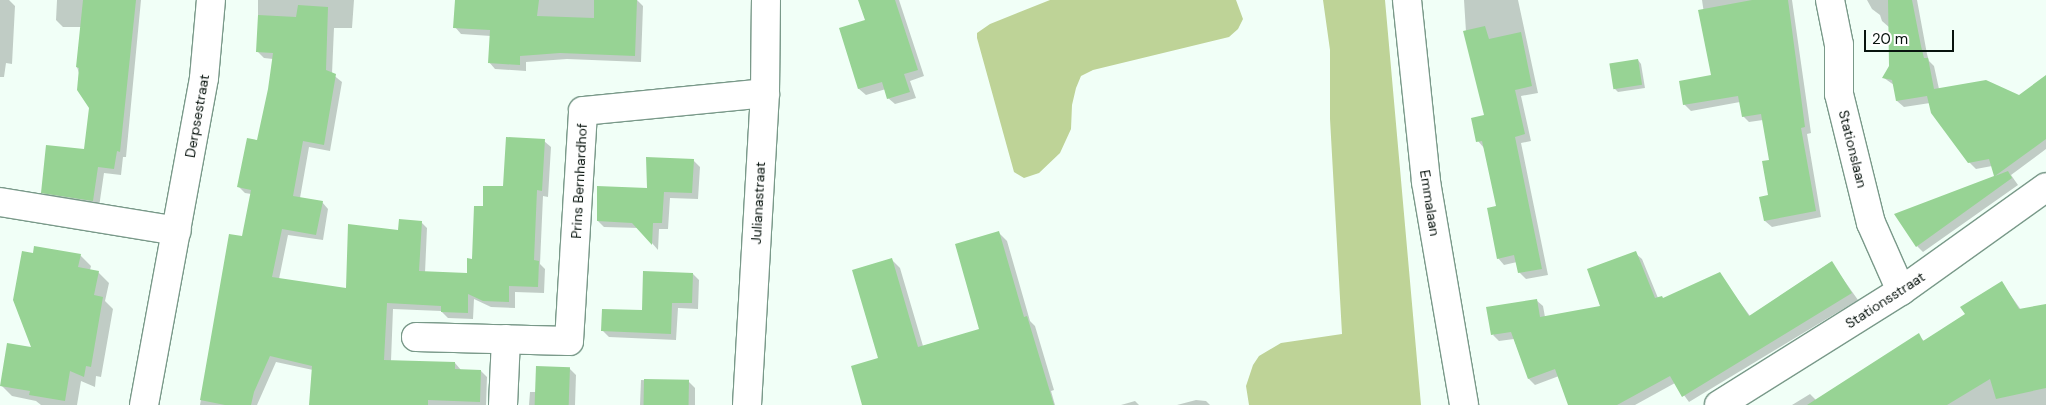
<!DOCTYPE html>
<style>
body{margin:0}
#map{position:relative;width:2046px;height:405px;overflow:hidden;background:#f1fff7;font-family:"DM Sans",sans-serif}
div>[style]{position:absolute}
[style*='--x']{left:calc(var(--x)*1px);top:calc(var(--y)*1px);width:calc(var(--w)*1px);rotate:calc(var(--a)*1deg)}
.green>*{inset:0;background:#bed397}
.shadow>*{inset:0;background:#0003}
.building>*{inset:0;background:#97d394;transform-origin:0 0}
.roads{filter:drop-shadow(1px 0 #799989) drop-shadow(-1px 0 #799989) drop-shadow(0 1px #799989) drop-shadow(0 -1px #799989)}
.minor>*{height:28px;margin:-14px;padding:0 14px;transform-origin:14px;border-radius:14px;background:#fff}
span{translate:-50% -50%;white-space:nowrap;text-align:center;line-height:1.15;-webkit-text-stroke:4.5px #fff;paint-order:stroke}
.street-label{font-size:14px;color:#08140e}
.scale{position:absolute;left:1864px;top:30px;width:90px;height:22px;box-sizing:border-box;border:2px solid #08140e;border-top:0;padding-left:6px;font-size:15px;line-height:18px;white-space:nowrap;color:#08140e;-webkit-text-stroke:4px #fff;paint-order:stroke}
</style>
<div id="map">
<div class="green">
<div style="clip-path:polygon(1050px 0,1236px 0,1243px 19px,1238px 29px,1229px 37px,1093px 70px,1081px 76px,1076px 88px,1072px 105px,1071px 129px,1060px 153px,1039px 173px,1024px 178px,1014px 172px,977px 38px,977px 33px,990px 24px)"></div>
<div style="clip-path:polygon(1323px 0,1385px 0,1421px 405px,1249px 405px,1246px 386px,1253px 365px,1259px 356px,1281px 343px,1342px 334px,1330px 119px,1330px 50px)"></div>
</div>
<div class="shadow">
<div style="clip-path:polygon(0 0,9px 0,15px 6px,12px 64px,6px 63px,4px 77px,0 77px)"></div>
<div style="clip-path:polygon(57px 0,141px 0,126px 157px,123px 157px,121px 175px,104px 173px,99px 207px,49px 199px,42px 192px,85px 150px,90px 107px,77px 67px,81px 27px,63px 27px,56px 20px)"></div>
<div style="clip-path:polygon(258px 0,354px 0,352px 28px,334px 28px,332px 74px,342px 82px,330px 151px,309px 147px,300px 198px,322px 202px,328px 209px,323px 240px,288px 235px,279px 279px,348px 290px,399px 232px,421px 222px,427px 228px,425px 273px,468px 275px,485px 207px,505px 188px,544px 141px,551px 147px,548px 197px,543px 196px,540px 264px,545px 269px,544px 293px,515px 292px,515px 308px,491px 307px,474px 299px,473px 319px,448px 318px,441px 311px,393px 309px,391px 361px,455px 363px,461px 370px,481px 371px,487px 377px,486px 405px,310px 405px,313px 370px,276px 362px,257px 405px,200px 405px,230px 235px,243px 238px,251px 194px,245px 193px,239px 187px,258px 142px,270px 90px,273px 59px,264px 58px,258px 52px)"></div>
<div style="clip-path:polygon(457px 0,637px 0,643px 6px,641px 62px,567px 59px,526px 62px,526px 71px,495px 69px,489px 62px,491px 36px,461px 34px,455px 27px)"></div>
<div style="clip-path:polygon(860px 0,899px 0,924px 76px,910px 81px,916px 98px,895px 104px,888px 98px,886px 89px,866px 95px,859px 89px,841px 29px,866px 21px)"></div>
<div style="clip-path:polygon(1464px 0,1518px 0,1538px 93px,1521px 96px,1531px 141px,1521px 143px,1548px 275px,1526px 279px,1519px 272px,1517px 262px,1504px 265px,1498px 258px,1498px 207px,1484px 148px,1478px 141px,1485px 116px,1466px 32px)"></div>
<div style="clip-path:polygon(1702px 0,1792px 0,1811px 133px,1807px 134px,1821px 217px,1772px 227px,1765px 221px,1760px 198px,1769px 196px,1771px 161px,1763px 120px,1749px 122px,1743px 116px,1740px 102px,1691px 111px,1684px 104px,1713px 76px)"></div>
<div style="clip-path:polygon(1867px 0,1917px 0,1927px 54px,1929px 61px,1934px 66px,1939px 89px,2019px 96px,2046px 81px,2046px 149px,2011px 175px,2018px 185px,1923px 252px,1917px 246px,1995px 177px,1992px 166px,1976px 169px,1969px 162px,1930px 103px,1904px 107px,1897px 101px,1894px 85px,1884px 78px,1890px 67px,1890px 28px,1882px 21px,1880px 15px,1872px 9px)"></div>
<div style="clip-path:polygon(1638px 60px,1641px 64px,1645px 88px,1618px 92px,1615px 89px)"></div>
<div style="clip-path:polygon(693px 160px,700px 167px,698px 199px,670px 198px,668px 229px,659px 229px,658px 250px,639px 228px,604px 227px,598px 221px)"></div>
<div style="clip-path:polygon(999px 233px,1007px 241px,1030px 321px,1035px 326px,1054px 390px,1051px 391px,1055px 405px,863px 405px,879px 359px,892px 260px,900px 268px,923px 346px,981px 330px)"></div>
<div style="clip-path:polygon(1635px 253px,1642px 259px,1658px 298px,1663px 299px,1719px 274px,1750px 316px,1831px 262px,1858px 300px,1689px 402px,1675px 383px,1635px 405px,1569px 405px,1559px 376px,1535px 385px,1529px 379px,1514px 339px,1499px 341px,1493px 335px,1536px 300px,1543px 306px,1545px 317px,1601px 307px)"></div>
<div style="clip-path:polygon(80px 255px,91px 266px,90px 270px,98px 272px,109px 283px,105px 301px,113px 309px,101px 377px,96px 376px,95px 387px,81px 381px,77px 405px,41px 405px,36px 401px,12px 396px,1px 385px,33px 348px)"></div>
<div style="clip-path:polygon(693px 274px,699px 280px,698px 309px,678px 308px,676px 340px,609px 337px,603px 331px,643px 312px)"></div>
<div style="clip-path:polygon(2002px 283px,2021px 310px,2046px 305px,2046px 405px,1792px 405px,1810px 394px,1816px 400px,1918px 335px,1924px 341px,1967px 314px)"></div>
<div style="clip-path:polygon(569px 368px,576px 375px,575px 405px,529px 405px,530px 392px,537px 392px)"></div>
<div style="clip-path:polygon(641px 380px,689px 382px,695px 388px,695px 405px,640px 405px)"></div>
<div style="clip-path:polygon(1196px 400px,1206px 401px,1210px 405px,1177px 405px)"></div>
<div style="clip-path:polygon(1135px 401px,1139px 405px,1121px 405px)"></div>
</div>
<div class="building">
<div style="clip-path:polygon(83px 0,136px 0,120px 152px,117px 151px,114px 169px,98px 167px,93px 201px,41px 193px,46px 145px,84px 149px,89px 108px,77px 90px,79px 68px,76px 67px)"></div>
<div style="clip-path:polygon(455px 0,539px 0,537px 16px,594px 18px,594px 0,637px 0,635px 56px,560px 53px,520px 56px,520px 65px,488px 63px,490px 30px,453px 28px)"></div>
<div style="clip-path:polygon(858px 0,895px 0,918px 70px,904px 74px,910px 92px,887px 99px,882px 82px,858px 89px,839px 28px,865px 20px)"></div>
<div style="clip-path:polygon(1752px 0,1788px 0,1805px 127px,1801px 128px,1816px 211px,1764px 221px,1759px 197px,1768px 195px,1762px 161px,1769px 160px,1761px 114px,1742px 117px,1738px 96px,1683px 105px,1679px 81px,1711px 75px,1698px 10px)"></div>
<div style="clip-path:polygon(1888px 0,1912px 0,1921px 46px,1924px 58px,1928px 58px,1934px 89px,1986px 80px,2019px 95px,2046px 75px,2046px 139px,1995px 176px,2008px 171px,2012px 178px,1916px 247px,1894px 214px,1994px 176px,1989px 159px,1968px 163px,1931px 113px,1927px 96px,1896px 101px,1892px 80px,1882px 78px,1889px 66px)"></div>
<div style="clip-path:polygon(298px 5px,328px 7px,326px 70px,336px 74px,324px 145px,303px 141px,293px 196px,323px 201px,316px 235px,282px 229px,272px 277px,346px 288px,348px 224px,398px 230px,399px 219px,422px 221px,419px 271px,467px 273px,467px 258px,472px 259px,474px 206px,483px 206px,483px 186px,503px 186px,506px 137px,545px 139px,542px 191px,537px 190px,534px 260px,539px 261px,538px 287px,509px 286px,509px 302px,483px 301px,468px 294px,468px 313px,441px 312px,441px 306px,387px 303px,384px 360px,455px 362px,455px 369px,481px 370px,480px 402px,428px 400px,428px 405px,309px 405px,312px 366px,270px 356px,254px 392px,251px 405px,225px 405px,200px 400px,229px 234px,242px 236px,251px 190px,237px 187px,247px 138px,257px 140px,268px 89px,273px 53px,256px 52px,258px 15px,296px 17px)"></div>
<div style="clip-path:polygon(1485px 26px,1489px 39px,1521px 32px,1532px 86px,1515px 90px,1525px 134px,1515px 137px,1542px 269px,1518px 273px,1514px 255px,1497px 259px,1487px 208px,1496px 206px,1482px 141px,1476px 142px,1471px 118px,1484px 115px,1463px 31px)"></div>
<div style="left:1638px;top:59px;width:26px;height:29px;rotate:81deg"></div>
<div style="clip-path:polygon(646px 157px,694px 159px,692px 193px,664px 192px,662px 223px,653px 223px,652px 245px,632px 223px,597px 221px,597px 186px,647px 188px)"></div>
<div style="clip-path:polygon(999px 231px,1024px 317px,1027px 316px,1054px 405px,862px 405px,851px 366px,878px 358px,852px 270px,892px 258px,918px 347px,979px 329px,955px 244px)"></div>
<div style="clip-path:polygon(34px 246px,81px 254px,78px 267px,99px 271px,94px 295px,103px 297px,91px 367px,86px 366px,84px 377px,70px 371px,65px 401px,29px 395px,30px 391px,0 386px,7px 343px,31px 347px,13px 300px,22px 251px,33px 253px)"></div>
<div style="clip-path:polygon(1636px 251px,1655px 298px,1662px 296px,1663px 298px,1720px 272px,1749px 316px,1832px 261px,1852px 293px,1682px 397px,1670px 376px,1617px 405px,1568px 405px,1555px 369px,1528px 379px,1511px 332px,1491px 335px,1486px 307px,1537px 299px,1540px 317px,1600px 306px,1587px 269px)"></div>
<div style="clip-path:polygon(643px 271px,693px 273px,692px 303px,672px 303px,671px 334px,601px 331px,602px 309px,642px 310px)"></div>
<div style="clip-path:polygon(2002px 281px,2019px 309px,2046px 304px,2046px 388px,1996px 399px,1990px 379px,1947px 405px,1807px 405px,1919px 333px,1923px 341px,1965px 314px,1960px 307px)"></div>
<div style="left:536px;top:366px;width:34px;height:39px;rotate:2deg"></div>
<div style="left:644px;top:379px;width:45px;height:26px;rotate:1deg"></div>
</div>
<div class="roads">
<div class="minor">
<div style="--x:1407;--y:0;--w:183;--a:84"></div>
<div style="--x:1426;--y:182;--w:226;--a:80.3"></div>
<div style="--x:1830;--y:0;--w:46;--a:78.7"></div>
<div style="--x:1839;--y:45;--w:49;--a:90"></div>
<div style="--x:1839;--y:94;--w:133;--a:76.1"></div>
<div style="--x:1871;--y:223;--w:74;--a:66.2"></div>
<div style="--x:0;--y:202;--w:179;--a:9.3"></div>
<div style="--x:416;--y:337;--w:153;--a:1.5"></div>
<div style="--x:569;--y:341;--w:230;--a:-86.5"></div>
<div style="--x:583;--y:111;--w:183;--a:-5.6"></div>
<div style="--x:144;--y:405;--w:332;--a:-79.6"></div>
<div style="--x:204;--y:78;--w:78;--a:-84.9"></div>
<div style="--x:503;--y:405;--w:66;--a:-87.4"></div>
<div style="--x:747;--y:405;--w:313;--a:-86.7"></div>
<div style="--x:765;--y:93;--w:93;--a:-89.4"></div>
<div style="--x:1719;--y:405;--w:215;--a:-32.1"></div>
<div style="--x:1901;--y:291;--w:178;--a:-35.6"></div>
</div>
</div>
<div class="street-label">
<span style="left:197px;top:116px;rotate:-80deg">Derpsestraat</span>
<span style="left:1853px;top:149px;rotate:76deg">Stationslaan</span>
<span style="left:579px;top:181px;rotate:-87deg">Prins Bernhardhof</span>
<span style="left:758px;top:203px;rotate:-87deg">Julianastraat</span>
<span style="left:1430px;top:203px;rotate:81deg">Emmalaan</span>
<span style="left:1885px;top:300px;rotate:-33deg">Stationsstraat</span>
</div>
<div class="scale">20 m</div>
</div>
